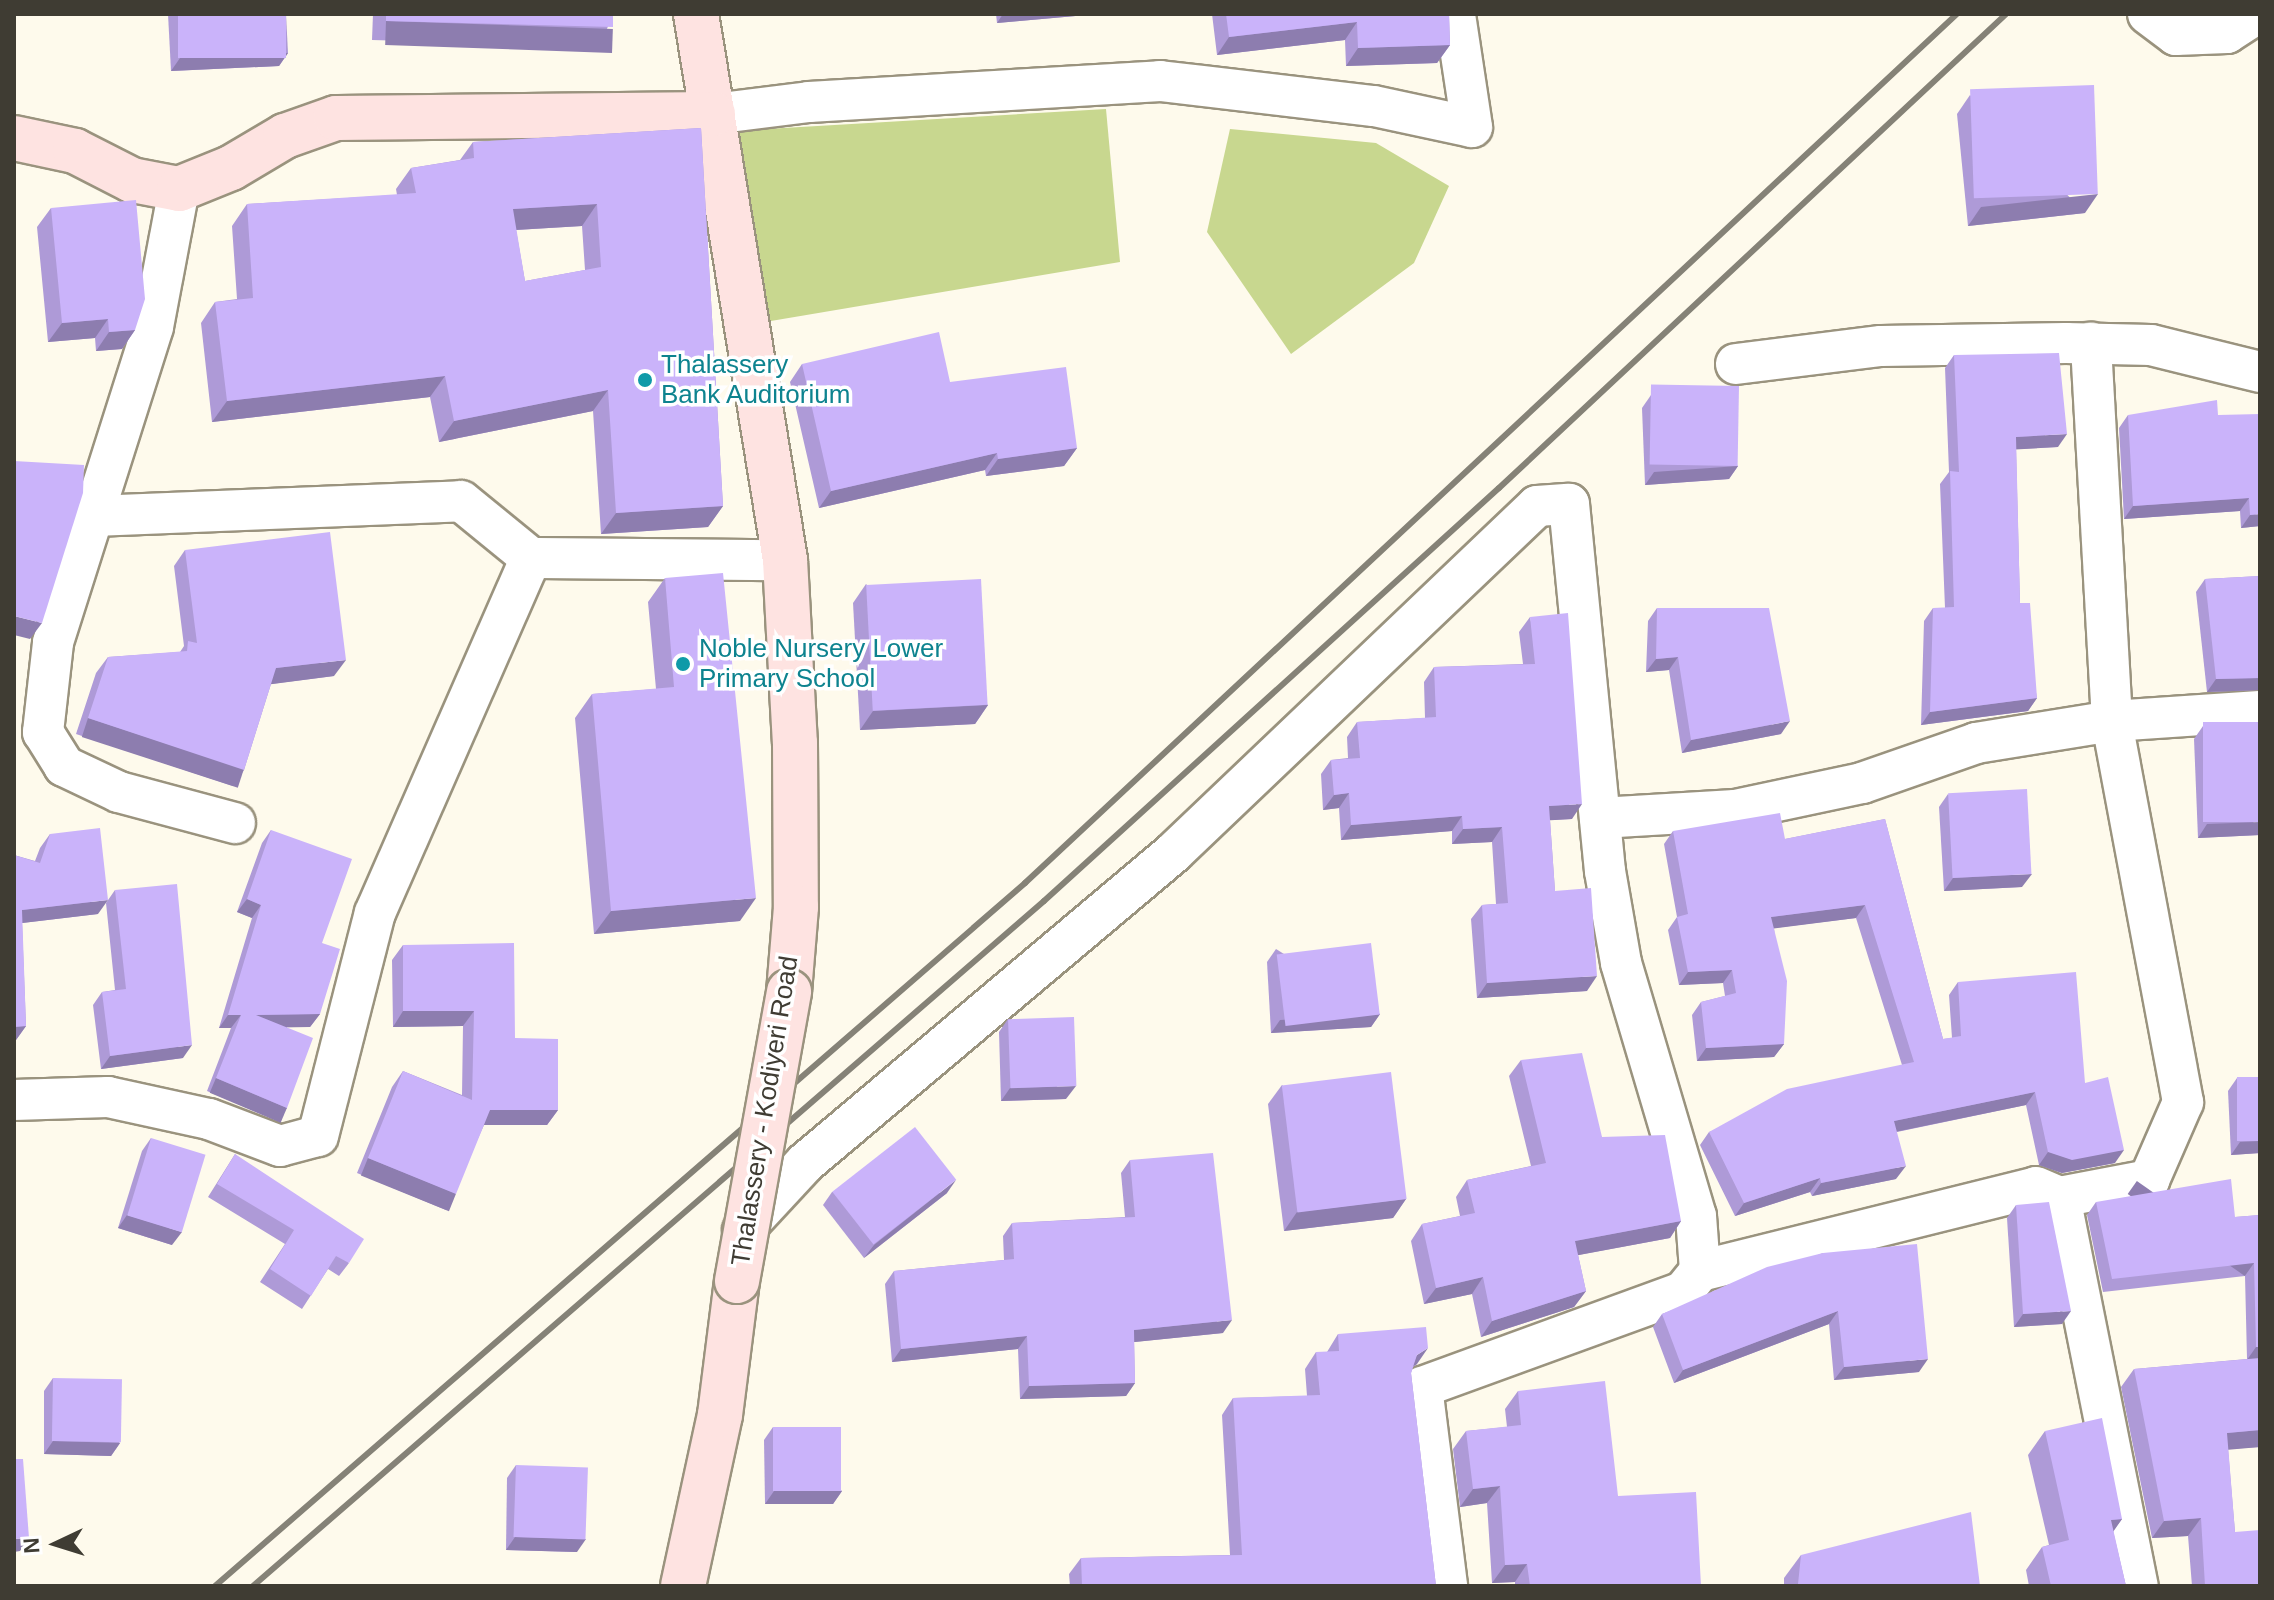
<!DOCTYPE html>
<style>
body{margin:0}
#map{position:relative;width:2274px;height:1600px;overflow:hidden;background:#fefaec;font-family:Arial,sans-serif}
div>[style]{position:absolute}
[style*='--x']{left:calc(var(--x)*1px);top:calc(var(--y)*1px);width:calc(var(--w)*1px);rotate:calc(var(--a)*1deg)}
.green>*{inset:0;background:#c8d78f}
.roads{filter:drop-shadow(2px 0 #9a937e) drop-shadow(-2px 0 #9a937e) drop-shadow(0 2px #9a937e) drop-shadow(0 -2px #9a937e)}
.street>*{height:40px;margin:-20px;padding:0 20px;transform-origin:20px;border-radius:20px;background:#fff}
.secondary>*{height:44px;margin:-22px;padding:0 22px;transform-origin:22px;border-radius:22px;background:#fee3e1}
.rail>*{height:6px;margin:-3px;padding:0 3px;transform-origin:3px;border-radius:3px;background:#858277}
.bridges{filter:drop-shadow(2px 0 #9a937e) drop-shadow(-2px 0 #9a937e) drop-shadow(0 2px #9a937e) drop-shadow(0 -2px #9a937e)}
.secondary-bridge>*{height:44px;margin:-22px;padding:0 22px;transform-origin:22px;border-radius:22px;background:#fee3e1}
.wall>*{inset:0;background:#ae9ad7}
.shaded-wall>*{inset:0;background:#8d7daf;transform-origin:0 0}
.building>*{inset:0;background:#cab3fa;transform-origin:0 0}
.dots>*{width:22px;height:22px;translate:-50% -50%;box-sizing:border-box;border:4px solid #fff;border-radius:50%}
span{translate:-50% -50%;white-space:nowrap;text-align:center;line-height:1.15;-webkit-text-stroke:7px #fff;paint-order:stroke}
.culture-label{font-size:26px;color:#0d838f}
.left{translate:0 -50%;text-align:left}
.street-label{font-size:26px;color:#3f3c33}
.frame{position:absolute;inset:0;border:16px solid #3f3c33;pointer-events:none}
.north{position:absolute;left:16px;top:1504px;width:80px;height:80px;-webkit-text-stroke:6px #fff;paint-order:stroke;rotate:266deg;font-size:22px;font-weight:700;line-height:32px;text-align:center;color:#3f3c33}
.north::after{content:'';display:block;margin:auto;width:28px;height:36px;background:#3f3c33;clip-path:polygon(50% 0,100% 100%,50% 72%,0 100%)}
</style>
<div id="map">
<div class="green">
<div style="clip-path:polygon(1106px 109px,1120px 262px,759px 323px,730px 131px)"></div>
<div style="clip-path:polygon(1230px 129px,1376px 143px,1449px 186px,1414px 263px,1291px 354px,1207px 232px)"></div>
</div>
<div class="roads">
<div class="street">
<div style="--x:2148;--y:14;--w:35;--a:37"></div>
<div style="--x:2176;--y:35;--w:51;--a:-2.2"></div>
<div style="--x:2227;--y:33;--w:35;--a:-33"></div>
<div style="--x:713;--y:114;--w:97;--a:-7.1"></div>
<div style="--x:809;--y:102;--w:352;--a:-3.4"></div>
<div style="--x:1160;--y:81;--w:215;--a:6.7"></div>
<div style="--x:1374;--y:106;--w:100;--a:12.1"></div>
<div style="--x:1472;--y:127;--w:114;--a:-98.6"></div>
<div style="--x:179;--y:189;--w:140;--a:100.7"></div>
<div style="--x:153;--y:327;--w:331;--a:107.6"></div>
<div style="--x:53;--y:643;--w:90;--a:96.4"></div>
<div style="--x:43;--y:732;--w:40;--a:58"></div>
<div style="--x:64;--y:766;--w:61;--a:25.3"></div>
<div style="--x:119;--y:792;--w:120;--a:15"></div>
<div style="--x:1736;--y:364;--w:146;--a:-7.1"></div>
<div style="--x:1881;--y:346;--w:185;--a:-0.9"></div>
<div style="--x:2066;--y:343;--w:85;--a:1.3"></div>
<div style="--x:2151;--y:345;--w:112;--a:13.9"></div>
<div style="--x:95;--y:516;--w:366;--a:-2.3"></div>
<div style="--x:461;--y:501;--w:90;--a:39.2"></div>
<div style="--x:531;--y:558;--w:254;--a:0.5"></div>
<div style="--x:1600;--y:818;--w:135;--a:-3.4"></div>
<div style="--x:1735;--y:810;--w:130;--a:-12"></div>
<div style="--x:1862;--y:783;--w:121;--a:-19.3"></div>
<div style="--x:1976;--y:743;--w:138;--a:-9.2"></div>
<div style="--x:2112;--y:721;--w:148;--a:-3.9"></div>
<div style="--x:14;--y:1100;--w:94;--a:-1.8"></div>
<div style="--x:108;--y:1097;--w:103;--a:12.3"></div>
<div style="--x:209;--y:1119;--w:76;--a:20.8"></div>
<div style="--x:280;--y:1146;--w:39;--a:-15"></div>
<div style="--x:318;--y:1136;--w:230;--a:-75.7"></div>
<div style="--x:375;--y:913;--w:388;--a:-66.3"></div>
<div style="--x:2060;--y:1197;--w:91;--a:-10.8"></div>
<div style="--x:2149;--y:1180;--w:85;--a:-66.4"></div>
<div style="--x:2183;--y:1102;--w:388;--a:-100.6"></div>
<div style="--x:2112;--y:721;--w:379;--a:-93.2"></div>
<div style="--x:743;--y:1230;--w:91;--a:-47.2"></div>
<div style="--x:805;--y:1163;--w:481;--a:-40.1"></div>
<div style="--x:1173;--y:853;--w:503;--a:-43.63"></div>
<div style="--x:1537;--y:506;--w:32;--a:-4"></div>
<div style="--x:1569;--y:504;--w:369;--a:84.4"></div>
<div style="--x:1605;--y:871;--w:93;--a:80.1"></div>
<div style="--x:1621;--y:963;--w:264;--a:73.5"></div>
<div style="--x:1696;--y:1216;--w:55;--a:85.8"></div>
<div style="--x:1700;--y:1271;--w:27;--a:129"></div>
<div style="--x:1683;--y:1292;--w:278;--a:160"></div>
<div style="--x:1422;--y:1387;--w:201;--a:82.8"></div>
<div style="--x:1700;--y:1271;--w:346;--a:-14"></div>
<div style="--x:2036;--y:1187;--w:26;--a:23"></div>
<div style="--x:2060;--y:1197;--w:397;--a:78.7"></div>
</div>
<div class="secondary">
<div style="--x:696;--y:14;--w:553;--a:80.74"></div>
<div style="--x:785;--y:560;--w:183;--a:86.9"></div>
<div style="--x:795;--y:743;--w:164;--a:89.7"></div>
<div style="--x:796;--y:907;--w:85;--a:94.7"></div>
<div style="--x:14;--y:138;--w:62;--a:12"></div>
<div style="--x:75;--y:151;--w:64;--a:27"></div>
<div style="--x:132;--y:180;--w:48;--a:10.8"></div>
<div style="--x:179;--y:189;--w:56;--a:-22"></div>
<div style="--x:231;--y:168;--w:63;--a:-30.7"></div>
<div style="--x:285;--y:136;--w:54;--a:-19.4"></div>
<div style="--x:336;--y:118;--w:377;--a:-0.6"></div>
<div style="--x:683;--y:1586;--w:175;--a:-77.8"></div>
<div style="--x:720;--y:1415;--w:135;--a:-82.8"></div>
</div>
</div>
<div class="rail">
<div style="--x:215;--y:1586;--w:1073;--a:-40.95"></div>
<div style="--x:1025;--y:883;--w:1274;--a:-43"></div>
<div style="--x:253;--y:1586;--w:1046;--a:-40.89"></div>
<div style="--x:1044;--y:901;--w:614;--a:-42.23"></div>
<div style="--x:1499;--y:488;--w:694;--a:-43.07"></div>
</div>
<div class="bridges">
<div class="secondary-bridge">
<div style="--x:737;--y:1281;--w:294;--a:-79.8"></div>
</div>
</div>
<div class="wall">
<div style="clip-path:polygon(168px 14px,286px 14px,288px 53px,279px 66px,171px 71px)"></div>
<div style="clip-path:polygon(373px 14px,613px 14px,600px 46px,372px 40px)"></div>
<div style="clip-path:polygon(996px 14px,1098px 14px,997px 23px)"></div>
<div style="clip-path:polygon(1212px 14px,1449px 14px,1450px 45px,1437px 63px,1346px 66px,1345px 40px,1217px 55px)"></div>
<div style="clip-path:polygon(1970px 95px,2085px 213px,1968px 226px,1957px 114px)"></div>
<div style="clip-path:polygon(evenodd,701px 128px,723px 506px,708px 527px,601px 534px,593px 411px,439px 442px,430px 397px,212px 422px,201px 323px,215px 302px,237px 299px,232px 226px,247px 204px,397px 195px,396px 189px,411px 168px,460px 160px,473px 142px,701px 128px,582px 226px,585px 270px,525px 281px,516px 230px,582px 226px)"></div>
<div style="clip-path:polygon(51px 208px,135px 330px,122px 349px,96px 351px,95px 338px,48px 342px,37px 227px)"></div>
<div style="clip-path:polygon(1954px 355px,2058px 447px,2016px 449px,2020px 603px,2037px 698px,2028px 711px,1921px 725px,1924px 621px,1933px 608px,1945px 608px,1940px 484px,1949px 472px,1945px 368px)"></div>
<div style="clip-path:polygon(802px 364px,950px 382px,1077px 448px,1064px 466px,986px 476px,985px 470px,819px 508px,790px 382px)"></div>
<div style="clip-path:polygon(1651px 395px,1738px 466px,1729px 479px,1645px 485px,1642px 408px)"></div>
<div style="clip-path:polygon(2128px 415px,2218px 415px,2260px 526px,2241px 528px,2240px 511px,2124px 519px,2119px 428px)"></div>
<div style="clip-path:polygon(185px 550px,334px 676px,271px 684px,244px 770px,233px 786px,76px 734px,96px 673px,108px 657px,180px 652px,184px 646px,174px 566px)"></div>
<div style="clip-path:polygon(2260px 576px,2260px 690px,2207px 692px,2196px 592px,2205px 579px)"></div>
<div style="clip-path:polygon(665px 578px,740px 921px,594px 934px,575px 718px,592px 694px,656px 689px,648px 602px)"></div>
<div style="clip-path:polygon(866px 584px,988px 705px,975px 724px,860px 730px,853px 603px)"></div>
<div style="clip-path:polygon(1657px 608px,1781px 734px,1682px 753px,1669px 670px,1646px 672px,1648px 621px)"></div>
<div style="clip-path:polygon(1530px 617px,1572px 819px,1550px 820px,1555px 891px,1587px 991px,1477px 998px,1471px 919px,1482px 905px,1496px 904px,1492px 842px,1452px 844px,1452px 831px,1341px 840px,1339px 808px,1323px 810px,1321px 774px,1331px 760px,1348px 758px,1347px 737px,1357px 722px,1425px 718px,1424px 682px,1434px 667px,1523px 664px,1519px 632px)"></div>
<div style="clip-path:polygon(2203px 726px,2260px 835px,2198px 838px,2194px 739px)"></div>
<div style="clip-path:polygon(1948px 794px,2022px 887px,1944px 891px,1939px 807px)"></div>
<div style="clip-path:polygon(1885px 819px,1943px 1039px,1952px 1038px,1949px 995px,1958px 982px,2085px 1083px,2115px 1163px,2062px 1173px,2039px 1165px,2026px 1105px,1897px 1132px,1896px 1179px,1812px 1196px,1810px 1192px,1735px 1216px,1700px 1145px,1709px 1132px,1902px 1065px,1856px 918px,1774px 928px,1784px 1044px,1774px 1057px,1697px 1061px,1692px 1015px,1701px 1002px,1725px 996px,1723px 983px,1679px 985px,1668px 930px,1677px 917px,1664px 844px,1673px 831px,1785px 839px)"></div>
<div style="clip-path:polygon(271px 830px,322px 943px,320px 1014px,310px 1027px,287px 1027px,287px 1108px,278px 1121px,207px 1091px,231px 1028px,219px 1028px,252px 918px,237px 912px,262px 843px)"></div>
<div style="clip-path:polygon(50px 834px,98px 914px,22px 923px,26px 1026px,16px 1040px,14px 855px,35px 861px,40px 848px)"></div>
<div style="clip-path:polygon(115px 890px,183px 1058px,101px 1069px,93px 1005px,102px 992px,115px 990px,106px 903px)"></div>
<div style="clip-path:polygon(403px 945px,515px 1038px,558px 1110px,547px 1125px,484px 1125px,446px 1210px,357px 1173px,392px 1087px,403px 1071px,462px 1095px,463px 1026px,393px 1027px,392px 960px)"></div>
<div style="clip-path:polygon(1276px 949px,1380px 1014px,1371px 1027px,1271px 1033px,1267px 962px)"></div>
<div style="clip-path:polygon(1008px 1019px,1066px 1099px,1001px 1101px,999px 1032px)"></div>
<div style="clip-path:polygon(1521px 1060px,1602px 1137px,1681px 1221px,1670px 1238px,1578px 1255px,1586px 1291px,1574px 1307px,1481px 1337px,1472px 1294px,1424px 1304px,1411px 1241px,1422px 1224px,1460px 1216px,1456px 1197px,1467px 1180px,1531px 1166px,1509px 1076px)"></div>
<div style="clip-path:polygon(2260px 1077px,2260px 1153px,2231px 1155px,2228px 1091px,2237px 1078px)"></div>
<div style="clip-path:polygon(1282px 1085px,1406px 1199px,1393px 1218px,1284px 1231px,1268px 1104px)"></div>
<div style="clip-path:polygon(151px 1138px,172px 1245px,118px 1228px,142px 1151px)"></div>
<div style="clip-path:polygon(235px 1154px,349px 1263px,339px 1276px,328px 1269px,302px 1309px,260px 1282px,285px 1244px,208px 1197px)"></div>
<div style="clip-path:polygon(1130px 1160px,1223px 1333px,1134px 1342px,1135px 1383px,1126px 1396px,1020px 1399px,1018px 1349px,892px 1362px,885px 1284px,894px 1271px,1004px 1260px,1003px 1236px,1012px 1223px,1125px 1217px,1121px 1173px)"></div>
<div style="clip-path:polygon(832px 1192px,947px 1193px,864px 1258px,823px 1205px)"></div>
<div style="clip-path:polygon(2096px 1202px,2235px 1217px,2260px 1215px,2260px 1447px,2228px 1449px,2235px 1532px,2260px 1586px,2192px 1586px,2188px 1536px,2152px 1538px,2121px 1387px,2134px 1369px,2247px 1359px,2245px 1276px,2103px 1292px,2087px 1215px)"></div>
<div style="clip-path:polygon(2016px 1205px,2062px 1324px,2014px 1327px,2007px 1218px)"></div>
<div style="clip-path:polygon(1823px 1253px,1919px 1372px,1834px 1380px,1829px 1324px,1674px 1383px,1653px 1327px,1662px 1314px)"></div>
<div style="clip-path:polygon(1338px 1334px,1417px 1364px,1413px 1367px,1411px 1373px,1436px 1586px,1070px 1586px,1069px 1574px,1081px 1558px,1230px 1555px,1222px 1415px,1233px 1398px,1307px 1396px,1305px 1369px,1316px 1352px,1327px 1352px)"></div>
<div style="clip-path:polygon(53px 1378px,120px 1443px,111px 1456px,44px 1454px,44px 1391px)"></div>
<div style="clip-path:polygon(1518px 1391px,1618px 1496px,1701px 1586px,1515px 1586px,1515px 1582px,1492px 1583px,1487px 1503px,1460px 1507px,1453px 1449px,1466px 1431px,1507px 1427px,1505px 1409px)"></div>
<div style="clip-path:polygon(773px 1427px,842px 1491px,833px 1504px,765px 1504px,764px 1440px)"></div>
<div style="clip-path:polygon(2045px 1431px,2122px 1519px,2113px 1531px,2126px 1586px,2029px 1586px,2026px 1570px,2042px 1547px,2049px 1545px,2028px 1455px)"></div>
<div style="clip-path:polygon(516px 1465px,577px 1552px,506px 1550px,507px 1478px)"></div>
<div style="clip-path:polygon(1801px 1555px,1980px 1586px,1784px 1586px,1784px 1578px)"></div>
</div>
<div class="shaded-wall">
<div style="clip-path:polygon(1003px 14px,1098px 14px,997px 23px)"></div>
<div style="left:386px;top:21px;width:227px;height:24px;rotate:2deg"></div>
<div style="clip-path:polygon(1357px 22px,1345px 40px,1217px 55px,1229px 37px)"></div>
<div style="clip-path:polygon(1450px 45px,1437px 63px,1346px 66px,1358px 48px)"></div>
<div style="clip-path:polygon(288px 53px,279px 66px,171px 71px,180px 58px)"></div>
<div style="clip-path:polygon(2098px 194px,2085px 213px,1968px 226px,1981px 207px)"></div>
<div style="clip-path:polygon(597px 204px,582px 226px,498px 231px,513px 209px)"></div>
<div style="clip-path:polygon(108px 319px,95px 338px,48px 342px,62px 323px)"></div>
<div style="clip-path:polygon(135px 330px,122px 349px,96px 351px,109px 332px)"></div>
<div style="clip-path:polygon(445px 376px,430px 397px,212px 422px,227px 401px)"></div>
<div style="clip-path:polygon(608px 390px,593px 411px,439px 442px,454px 421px)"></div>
<div style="clip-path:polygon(2067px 434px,2058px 447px,2006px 450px,2016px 437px)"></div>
<div style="clip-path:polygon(1077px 448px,1064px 466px,986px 476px,998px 459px)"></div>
<div style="clip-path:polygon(997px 453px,985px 470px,819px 508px,831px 491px)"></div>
<div style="clip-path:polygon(1738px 466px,1729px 479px,1645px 485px,1654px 472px)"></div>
<div style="clip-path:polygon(2249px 498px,2240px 511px,2124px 519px,2133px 506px)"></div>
<div style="clip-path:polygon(723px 506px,708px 527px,601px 534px,616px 513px)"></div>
<div style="clip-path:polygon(2260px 514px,2260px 526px,2241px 528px,2250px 515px)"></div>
<div style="clip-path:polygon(14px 616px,42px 623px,30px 639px,14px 635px)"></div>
<div style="clip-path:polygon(1678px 657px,1669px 670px,1646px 672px,1656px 659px)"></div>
<div style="clip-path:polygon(346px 660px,334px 676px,265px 685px,276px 668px)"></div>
<div style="clip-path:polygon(2260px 678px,2260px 690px,2207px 692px,2216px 679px)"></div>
<div style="clip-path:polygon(2037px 698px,2028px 711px,1921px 725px,1930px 712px)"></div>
<div style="clip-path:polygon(988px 705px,975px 724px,860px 730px,873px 711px)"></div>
<div style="left:88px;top:718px;width:164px;height:20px;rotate:18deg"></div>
<div style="clip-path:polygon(1790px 721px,1781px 734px,1682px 753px,1691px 740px)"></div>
<div style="clip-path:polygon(1349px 793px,1339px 808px,1323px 810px,1334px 795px)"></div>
<div style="clip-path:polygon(1582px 804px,1572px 819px,1538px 821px,1549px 806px)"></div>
<div style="clip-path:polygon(1462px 816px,1452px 831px,1341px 840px,1351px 825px)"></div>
<div style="clip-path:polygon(2260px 822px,2260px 835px,2198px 838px,2207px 824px)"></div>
<div style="clip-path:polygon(1502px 827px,1492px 842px,1452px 844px,1463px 829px)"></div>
<div style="clip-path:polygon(2032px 874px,2022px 887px,1944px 891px,1953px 878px)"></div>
<div style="clip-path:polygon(756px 898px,740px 921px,594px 934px,611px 911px)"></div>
<div style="clip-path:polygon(247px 899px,261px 905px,252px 918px,237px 912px)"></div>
<div style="clip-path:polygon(108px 900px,98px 914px,14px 924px,22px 910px)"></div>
<div style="clip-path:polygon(1865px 905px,1856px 918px,1762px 930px,1771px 917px)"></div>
<div style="clip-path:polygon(1732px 970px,1723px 983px,1679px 985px,1688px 972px)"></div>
<div style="clip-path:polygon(1597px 976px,1587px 991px,1477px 998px,1487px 983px)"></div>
<div style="clip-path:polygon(403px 1011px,474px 1011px,463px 1026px,393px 1027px)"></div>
<div style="clip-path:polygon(320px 1014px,310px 1027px,247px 1028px,256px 1015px)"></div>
<div style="clip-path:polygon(1380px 1014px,1371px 1027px,1271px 1033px,1280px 1020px)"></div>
<div style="clip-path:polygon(228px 1015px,241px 1015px,231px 1028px,219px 1028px)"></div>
<div style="clip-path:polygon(26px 1026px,16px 1040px,14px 1040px,14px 1027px)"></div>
<div style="clip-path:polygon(1784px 1044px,1774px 1057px,1697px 1061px,1706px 1048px)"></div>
<div style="clip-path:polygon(192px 1045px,183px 1058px,101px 1069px,110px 1056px)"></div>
<div style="left:216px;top:1078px;width:77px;height:16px;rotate:23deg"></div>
<div style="clip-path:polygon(1076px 1086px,1066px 1099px,1001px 1101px,1010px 1088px)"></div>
<div style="clip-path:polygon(2035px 1092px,2026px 1105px,1885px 1134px,1894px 1121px)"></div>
<div style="clip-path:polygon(490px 1110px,558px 1110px,547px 1125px,479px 1125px)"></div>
<div style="clip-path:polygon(2260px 1141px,2260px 1153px,2231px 1155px,2240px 1142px)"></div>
<div style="clip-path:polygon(2124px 1150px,2115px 1163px,2062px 1173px,2039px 1165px,2048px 1152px)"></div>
<div style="left:368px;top:1158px;width:95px;height:19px;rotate:22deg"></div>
<div style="clip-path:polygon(1906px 1166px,1896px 1179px,1812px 1196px,1821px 1183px)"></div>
<div style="clip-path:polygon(1820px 1178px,1810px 1192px,1735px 1216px,1744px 1203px)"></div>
<div style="clip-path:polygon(956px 1180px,947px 1193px,864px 1258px,874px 1245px)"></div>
<div style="clip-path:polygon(1406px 1199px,1393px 1218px,1284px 1231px,1297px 1212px)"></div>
<div style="clip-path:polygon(127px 1215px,182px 1232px,172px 1245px,118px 1228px)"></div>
<div style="clip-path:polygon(1681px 1221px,1670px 1238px,1563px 1258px,1575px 1241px)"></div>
<div style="left:2254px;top:1263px;width:16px;height:143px;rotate:125deg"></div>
<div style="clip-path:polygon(1483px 1277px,1472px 1294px,1424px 1304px,1436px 1288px)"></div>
<div style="clip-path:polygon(1586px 1291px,1574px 1307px,1481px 1337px,1492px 1321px)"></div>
<div style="clip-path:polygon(1838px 1311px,1829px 1324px,1674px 1383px,1683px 1370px)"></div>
<div style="clip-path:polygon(2071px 1311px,2062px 1324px,2014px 1327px,2023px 1314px)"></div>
<div style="clip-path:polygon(1232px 1320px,1223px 1333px,1125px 1343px,1134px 1330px)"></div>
<div style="clip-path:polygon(1027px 1336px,1018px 1349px,892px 1362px,901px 1349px)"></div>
<div style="clip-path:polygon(2256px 1347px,2260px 1347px,2260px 1360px,2247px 1360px)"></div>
<div style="clip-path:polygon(1428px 1348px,1417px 1364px,1405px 1371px,1417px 1355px)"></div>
<div style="clip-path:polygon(1928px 1359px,1919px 1372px,1834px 1380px,1844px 1367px)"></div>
<div style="clip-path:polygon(1135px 1383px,1126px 1396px,1020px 1399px,1029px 1386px)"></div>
<div style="clip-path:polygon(2260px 1430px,2260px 1447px,2214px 1451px,2227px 1433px)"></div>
<div style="clip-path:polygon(53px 1441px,120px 1443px,111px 1456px,44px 1454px)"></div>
<div style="clip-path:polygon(1500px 1486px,1487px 1503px,1460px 1507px,1473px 1489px)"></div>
<div style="clip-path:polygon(774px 1491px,842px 1491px,833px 1504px,765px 1504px)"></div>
<div style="clip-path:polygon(2201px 1518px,2188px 1536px,2152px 1538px,2164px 1521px)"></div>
<div style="clip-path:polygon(2122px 1519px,2106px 1542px,2111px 1520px)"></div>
<div style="clip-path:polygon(515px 1537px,586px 1539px,577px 1552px,506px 1550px)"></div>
<div style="clip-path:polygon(29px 1538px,20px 1551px,14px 1552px,14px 1539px)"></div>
<div style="clip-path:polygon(1527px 1564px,1515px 1582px,1492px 1583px,1505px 1565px)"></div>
</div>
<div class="building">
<div style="left:178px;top:14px;width:108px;height:44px"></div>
<div style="clip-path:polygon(386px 14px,613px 14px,613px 27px,386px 21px)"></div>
<div style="clip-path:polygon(1226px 14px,1449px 14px,1450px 45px,1358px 48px,1357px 22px,1229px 37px)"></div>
<div style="left:2094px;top:85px;width:109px;height:124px;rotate:88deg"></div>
<div style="clip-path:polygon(evenodd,701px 128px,723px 506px,616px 513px,608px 390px,454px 421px,445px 376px,227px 401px,215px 302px,253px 298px,247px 204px,416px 193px,411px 168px,474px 158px,473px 142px,701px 128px,597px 204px,601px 267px,525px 281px,513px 209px,597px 204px)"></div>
<div style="clip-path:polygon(136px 200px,145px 299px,135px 330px,109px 332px,108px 319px,62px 323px,51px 208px)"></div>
<div style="clip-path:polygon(939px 332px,950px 382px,1066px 367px,1077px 448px,998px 459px,997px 453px,831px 491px,802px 364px)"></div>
<div style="clip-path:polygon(2059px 353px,2067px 434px,2016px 437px,2020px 603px,2030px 603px,2037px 698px,1930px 712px,1933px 608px,1954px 607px,1950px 471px,1959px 472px,1954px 355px)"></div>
<div style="left:1739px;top:386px;width:80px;height:88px;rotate:91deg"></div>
<div style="clip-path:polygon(2217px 400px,2218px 415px,2260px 414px,2260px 514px,2250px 515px,2249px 498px,2133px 506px,2128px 415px)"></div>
<div style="clip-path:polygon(14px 461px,84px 465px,83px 493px,42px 623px,14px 616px)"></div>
<div style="clip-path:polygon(330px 532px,346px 660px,276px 668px,244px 770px,88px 718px,108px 657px,187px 651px,188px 641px,197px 643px,185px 550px)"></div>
<div style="clip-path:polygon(723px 573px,756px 898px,611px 911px,592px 694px,674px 687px,665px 578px)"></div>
<div style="clip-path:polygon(2260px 576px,2260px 678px,2216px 679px,2205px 579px)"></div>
<div style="left:981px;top:579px;width:126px;height:115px;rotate:87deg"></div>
<div style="clip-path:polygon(1657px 608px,1769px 608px,1790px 721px,1691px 740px,1678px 657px,1656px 659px)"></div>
<div style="clip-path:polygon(1568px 613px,1582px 804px,1549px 806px,1555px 891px,1591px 888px,1597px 976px,1487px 983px,1482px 905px,1508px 903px,1502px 827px,1463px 829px,1462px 816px,1351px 825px,1349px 793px,1334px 795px,1331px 760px,1360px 758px,1357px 722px,1436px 717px,1434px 667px,1535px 664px,1530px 617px)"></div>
<div style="left:2260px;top:722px;width:100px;height:57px;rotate:90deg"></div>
<div style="left:2027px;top:789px;width:85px;height:79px;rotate:87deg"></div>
<div style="clip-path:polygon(1780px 813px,1785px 839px,1885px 819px,1943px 1039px,1961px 1036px,1958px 982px,2076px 972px,2085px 1083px,2108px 1077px,2124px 1150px,2072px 1160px,2048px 1152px,2035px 1092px,1894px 1121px,1906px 1166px,1821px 1183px,1820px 1178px,1744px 1203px,1709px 1132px,1787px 1089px,1914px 1062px,1865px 905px,1771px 917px,1787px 981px,1784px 1044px,1706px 1048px,1701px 1002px,1736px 993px,1732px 970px,1688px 972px,1677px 917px,1688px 914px,1673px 831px)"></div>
<div style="clip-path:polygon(100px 828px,108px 900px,22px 910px,26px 1026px,14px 1027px,14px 855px,40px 863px,50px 834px)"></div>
<div style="clip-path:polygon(271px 830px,352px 859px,322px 943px,340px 949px,320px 1014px,256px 1015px,313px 1038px,287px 1108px,216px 1078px,241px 1015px,228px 1015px,261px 905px,247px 899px)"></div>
<div style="clip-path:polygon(177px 884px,192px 1045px,110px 1056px,102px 992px,126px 989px,115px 890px)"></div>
<div style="clip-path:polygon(514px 943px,515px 1038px,558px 1039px,558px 1110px,490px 1110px,456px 1194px,368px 1158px,403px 1071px,472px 1100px,474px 1011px,403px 1011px,403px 945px)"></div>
<div style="left:1371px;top:943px;width:72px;height:95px;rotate:83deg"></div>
<div style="left:1074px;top:1017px;width:69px;height:66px;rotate:88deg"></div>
<div style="clip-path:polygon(1582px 1053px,1602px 1137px,1665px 1135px,1681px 1221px,1575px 1241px,1586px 1291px,1492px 1321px,1483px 1277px,1436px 1288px,1422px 1224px,1475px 1213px,1467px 1180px,1546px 1163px,1521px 1060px)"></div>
<div style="left:1391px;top:1072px;width:128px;height:110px;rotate:83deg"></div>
<div style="left:2260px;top:1077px;width:64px;height:23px;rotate:90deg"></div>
<div style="left:915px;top:1127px;width:67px;height:105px;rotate:52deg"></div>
<div style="left:151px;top:1138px;width:57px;height:81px;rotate:17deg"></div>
<div style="clip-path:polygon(1213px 1153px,1232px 1320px,1134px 1330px,1135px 1383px,1029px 1386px,1027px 1336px,901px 1349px,894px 1271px,1014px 1259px,1012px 1223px,1135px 1217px,1130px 1160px)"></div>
<div style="clip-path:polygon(235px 1154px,364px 1239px,349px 1263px,336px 1256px,311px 1296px,270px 1269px,294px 1230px,217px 1184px)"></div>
<div style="clip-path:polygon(2231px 1179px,2235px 1217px,2260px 1215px,2260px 1347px,2256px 1347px,2254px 1263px,2112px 1279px,2096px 1202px)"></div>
<div style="clip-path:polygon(2049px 1202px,2071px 1311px,2023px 1314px,2016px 1205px)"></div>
<div style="clip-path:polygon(1917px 1244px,1928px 1359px,1844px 1367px,1838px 1311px,1683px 1370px,1662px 1314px,1767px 1267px,1823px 1253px)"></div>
<div style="clip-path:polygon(1426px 1327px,1428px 1348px,1417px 1355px,1411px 1373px,1436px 1586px,1082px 1586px,1081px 1558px,1242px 1555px,1233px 1398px,1320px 1395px,1316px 1352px,1339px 1351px,1338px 1334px)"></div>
<div style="clip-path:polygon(2260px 1358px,2260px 1430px,2227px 1433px,2235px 1532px,2260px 1530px,2260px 1586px,2205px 1586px,2201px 1518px,2164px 1521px,2134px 1369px)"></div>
<div style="left:53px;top:1378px;width:69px;height:63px;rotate:1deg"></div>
<div style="clip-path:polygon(1605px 1381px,1618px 1496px,1696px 1492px,1701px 1586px,1530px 1586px,1527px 1564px,1505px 1565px,1500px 1486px,1473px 1489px,1466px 1431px,1521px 1425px,1518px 1391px)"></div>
<div style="clip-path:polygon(2102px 1418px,2122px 1519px,2111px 1520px,2126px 1586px,2051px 1586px,2042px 1547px,2069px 1540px,2045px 1431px)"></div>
<div style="left:773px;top:1427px;width:68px;height:64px"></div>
<div style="clip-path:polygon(14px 1459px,23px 1459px,29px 1538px,14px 1539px)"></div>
<div style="left:516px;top:1465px;width:72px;height:72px;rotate:2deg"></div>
<div style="clip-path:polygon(1971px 1512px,1980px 1586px,1783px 1586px,1798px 1584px,1801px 1555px)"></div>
</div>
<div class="dots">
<div style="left:645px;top:380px;background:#0f9aa8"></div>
<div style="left:683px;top:664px;background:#0f9aa8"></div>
</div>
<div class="culture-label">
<span class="left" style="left:661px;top:380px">Thalassery<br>Bank Auditorium</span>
<span class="left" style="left:699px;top:664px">Noble Nursery Lower<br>Primary School</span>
</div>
<div class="street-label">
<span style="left:765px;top:1111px;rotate:-81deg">Thalassery - Kodiyeri Road</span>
</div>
<div class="frame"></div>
<div class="north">N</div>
</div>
